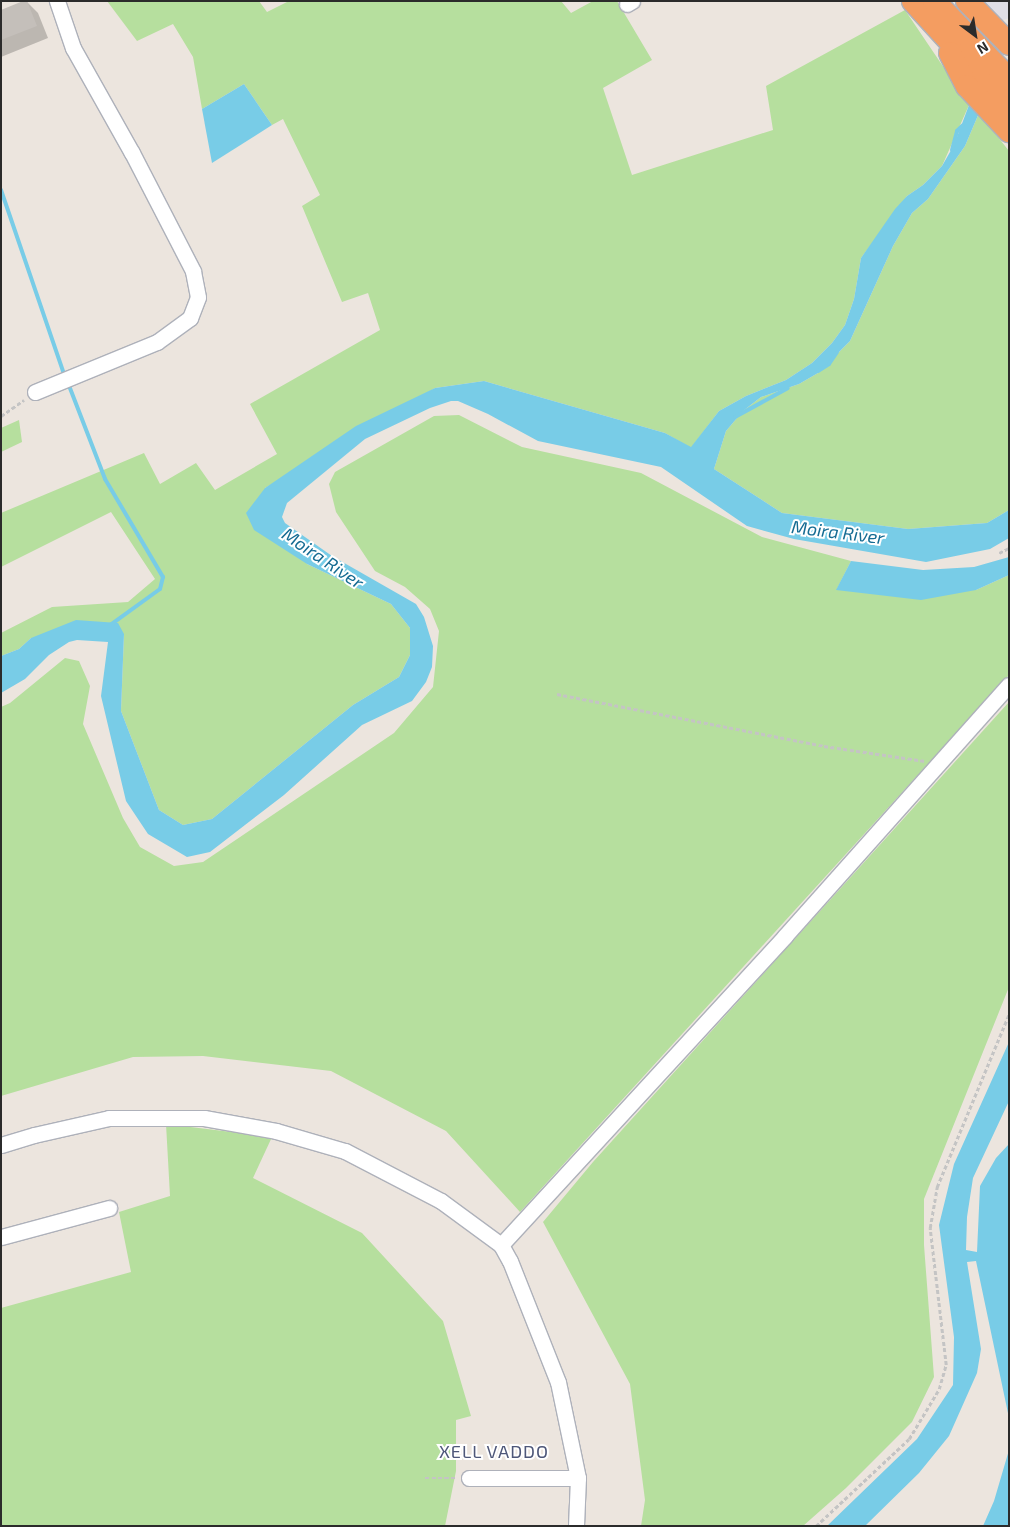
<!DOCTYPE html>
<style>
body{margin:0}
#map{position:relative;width:1010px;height:1527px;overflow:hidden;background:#ece5de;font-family:"Exo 2",sans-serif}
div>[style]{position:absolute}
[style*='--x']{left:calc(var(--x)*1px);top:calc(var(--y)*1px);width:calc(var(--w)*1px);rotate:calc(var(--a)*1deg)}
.industrial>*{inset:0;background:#e0dee5}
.green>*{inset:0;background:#b6df9e}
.water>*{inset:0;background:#78cce7}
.shadow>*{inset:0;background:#0003}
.stream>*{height:4px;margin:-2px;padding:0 2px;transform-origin:2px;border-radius:2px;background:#78cce7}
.building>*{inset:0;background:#c4bfba}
.path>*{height:2.5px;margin-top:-1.25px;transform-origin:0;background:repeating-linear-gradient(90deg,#c4c4c4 0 4px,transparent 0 6.5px)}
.roads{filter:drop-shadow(1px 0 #aeb1ba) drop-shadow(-1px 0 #aeb1ba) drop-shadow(0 1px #aeb1ba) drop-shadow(0 -1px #aeb1ba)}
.minor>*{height:15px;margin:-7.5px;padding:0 7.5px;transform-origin:7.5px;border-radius:7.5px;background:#fff}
.highway>*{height:22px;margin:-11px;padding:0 11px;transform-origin:11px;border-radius:11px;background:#f49d61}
span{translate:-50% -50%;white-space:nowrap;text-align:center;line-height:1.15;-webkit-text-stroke:4px #fff;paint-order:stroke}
.water-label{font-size:18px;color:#166c93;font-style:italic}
.neighbourhood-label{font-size:18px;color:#4e5779;letter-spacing:1px}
.frame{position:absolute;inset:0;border:2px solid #2b2b2b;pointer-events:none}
.north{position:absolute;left:950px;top:10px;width:50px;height:50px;-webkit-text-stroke:4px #fff;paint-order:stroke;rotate:149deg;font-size:14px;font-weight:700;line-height:20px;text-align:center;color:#2b2b2b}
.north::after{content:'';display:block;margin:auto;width:18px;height:22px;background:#2b2b2b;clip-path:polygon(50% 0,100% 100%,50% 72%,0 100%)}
</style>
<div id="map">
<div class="industrial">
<div style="clip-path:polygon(971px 1px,1009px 1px,1009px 18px,992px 24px)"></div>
</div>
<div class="green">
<div style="clip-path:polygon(107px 1px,259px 1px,267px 12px,289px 1px,561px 1px,571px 13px,593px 1px,617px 1px,652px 60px,603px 88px,632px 175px,773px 130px,766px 86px,905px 10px,969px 105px,942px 166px,923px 185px,907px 196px,861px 258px,854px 299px,845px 325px,832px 343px,812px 363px,786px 380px,746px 396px,719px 411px,691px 448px,665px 433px,484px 381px,435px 388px,265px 488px,307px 564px,391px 604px,410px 628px,410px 655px,399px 677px,353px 705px,212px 819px,183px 825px,159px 810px,121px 711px,124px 634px,31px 638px,19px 649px,1px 656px,1px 633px,52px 607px,128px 602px,155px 579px,111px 512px,1px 567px,1px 513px,144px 453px,160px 484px,196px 463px,215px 490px,277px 454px,250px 404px,380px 330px,368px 293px,342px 302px,302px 206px,320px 195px,283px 119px,272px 125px,244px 84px,202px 109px,193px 57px,173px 24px,137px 41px)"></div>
<div style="clip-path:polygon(979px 113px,1009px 151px,1009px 510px,987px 523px,908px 529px,782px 513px,714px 469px,726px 431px,743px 411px,761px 397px,799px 384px,818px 373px,850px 341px,893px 246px,912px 213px,928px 199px,965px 146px)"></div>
<div style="clip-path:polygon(459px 415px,522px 447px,641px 473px,762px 537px,851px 561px,837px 589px,976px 590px,1009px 575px,1009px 675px,520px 1212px,446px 1131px,331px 1071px,203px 1056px,133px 1057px,1px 1096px,1px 707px,10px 703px,65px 658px,79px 661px,90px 686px,83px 724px,123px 818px,140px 847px,174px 866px,203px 862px,394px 733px,433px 687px,439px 631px,430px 609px,405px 587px,375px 571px,336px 512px,329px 484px,335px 472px,434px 416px)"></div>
<div style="clip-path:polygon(19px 420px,22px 442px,1px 452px,1px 428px)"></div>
<div style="clip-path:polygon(1009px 702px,1009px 987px,924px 1199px,924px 1245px,934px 1377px,912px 1422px,846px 1488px,803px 1526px,641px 1526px,645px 1500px,630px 1384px,543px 1222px,593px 1162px)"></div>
<div style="clip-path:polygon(166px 1124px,272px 1137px,253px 1178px,362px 1233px,443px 1321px,471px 1416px,456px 1420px,456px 1471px,445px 1526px,1px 1526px,1px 1308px,131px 1272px,119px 1212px,170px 1196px)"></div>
</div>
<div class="water">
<div style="clip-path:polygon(1009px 65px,979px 113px,965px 146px,928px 199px,912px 213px,893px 246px,850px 341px,818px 373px,799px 384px,761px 397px,743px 411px,726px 431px,714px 469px,782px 513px,908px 529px,987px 523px,1009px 510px,1009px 538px,990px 549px,926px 562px,794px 539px,747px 526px,661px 467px,538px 441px,488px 414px,458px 401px,451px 401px,430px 408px,365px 439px,287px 503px,282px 517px,285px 523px,332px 556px,416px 604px,424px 617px,433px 646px,432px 667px,426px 682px,412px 701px,362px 725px,284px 795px,210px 852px,187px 857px,148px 834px,126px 801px,101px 696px,108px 642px,77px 640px,69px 642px,49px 655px,25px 679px,1px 693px,1px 656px,19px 649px,31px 638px,76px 620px,118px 623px,124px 634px,121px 711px,159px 810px,183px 825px,212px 819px,353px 705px,399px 677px,410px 655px,410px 628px,391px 604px,307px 564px,254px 530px,246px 513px,265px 488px,356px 426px,435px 388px,484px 381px,665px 433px,691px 447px,719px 411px,746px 396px,786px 380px,812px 363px,832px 343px,845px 325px,854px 299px,861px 258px,895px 209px,907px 196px,923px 185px,942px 166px,954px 145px,969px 105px)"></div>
<div style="clip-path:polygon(244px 84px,272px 125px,212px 163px,202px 109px)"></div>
<div style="clip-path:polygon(1009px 557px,1009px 575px,976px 590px,921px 600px,836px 590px,851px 561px,923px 570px,974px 567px)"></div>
<div style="clip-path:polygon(1009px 1042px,1009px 1101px,973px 1178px,967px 1217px,966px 1250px,977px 1252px,980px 1186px,996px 1158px,1009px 1144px,1009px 1418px,976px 1261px,967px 1262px,981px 1349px,977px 1373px,949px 1436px,919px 1473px,865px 1526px,827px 1526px,917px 1439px,953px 1385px,954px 1337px,939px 1225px,954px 1164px)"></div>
<div style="clip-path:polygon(1009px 1450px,1009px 1526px,983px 1526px,994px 1501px)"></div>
</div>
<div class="shadow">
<div style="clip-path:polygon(26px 1px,38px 13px,48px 38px,1px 57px,1px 11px)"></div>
</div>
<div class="stream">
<div style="--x:952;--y:150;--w:20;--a:-75"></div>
<div style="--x:957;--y:131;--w:8;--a:-45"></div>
<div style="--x:1;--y:190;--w:198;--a:71.1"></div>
<div style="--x:818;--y:371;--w:13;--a:-32"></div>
<div style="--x:829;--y:364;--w:14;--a:-56"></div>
<div style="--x:68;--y:383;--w:103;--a:68.9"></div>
<div style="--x:105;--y:479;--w:114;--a:59.4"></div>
<div style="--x:163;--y:577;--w:12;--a:104"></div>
<div style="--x:160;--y:589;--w:62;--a:144.2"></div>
<div style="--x:735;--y:417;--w:60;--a:-28.7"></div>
</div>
<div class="building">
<div style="clip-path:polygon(23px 1px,27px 1px,37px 26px,1px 40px,1px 10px)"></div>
</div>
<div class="path">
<div style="--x:1;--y:416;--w:28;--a:-35"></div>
<div style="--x:999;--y:553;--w:11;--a:-27"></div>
<div style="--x:557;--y:694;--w:272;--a:11"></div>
<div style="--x:824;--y:746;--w:102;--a:8.4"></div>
<div style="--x:425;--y:1478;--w:32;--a:0"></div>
<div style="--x:816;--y:1526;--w:127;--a:-43.1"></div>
<div style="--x:909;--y:1439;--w:58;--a:-59"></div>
<div style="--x:939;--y:1389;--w:25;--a:-74"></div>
<div style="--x:946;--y:1365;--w:138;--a:-96.7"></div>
<div style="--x:930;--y:1228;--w:42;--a:-80.3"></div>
<div style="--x:937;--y:1187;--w:187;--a:-67.4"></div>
</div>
<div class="roads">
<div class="minor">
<div style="--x:627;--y:4;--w:6;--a:-31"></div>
<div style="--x:35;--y:392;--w:132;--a:-22.3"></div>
<div style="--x:157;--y:342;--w:41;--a:-36"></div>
<div style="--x:190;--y:318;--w:22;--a:-69"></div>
<div style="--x:198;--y:297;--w:26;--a:-101"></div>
<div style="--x:193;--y:271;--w:133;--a:-117.3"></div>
<div style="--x:132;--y:153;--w:120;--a:-119.3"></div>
<div style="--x:73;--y:48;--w:50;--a:-108.8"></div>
<div style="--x:1;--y:1145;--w:34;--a:-17"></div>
<div style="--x:34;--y:1135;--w:77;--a:-12.8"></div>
<div style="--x:109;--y:1118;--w:95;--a:0"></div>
<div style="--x:204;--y:1118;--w:73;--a:10.2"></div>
<div style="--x:276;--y:1131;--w:72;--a:16.2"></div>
<div style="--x:345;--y:1151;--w:108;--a:27.5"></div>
<div style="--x:441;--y:1201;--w:74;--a:36.3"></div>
<div style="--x:501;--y:1245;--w:420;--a:-47.4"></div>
<div style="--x:785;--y:936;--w:336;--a:-48.3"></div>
<div style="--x:1;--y:1237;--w:112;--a:-15"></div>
<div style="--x:501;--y:1245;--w:18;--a:61"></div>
<div style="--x:510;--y:1261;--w:130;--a:68.4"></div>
<div style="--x:558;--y:1382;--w:98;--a:78.2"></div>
<div style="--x:578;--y:1478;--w:48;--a:92.4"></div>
<div style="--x:469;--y:1478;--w:109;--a:0"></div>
</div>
<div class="highway">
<div style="--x:913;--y:1;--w:142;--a:47.6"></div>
<div style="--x:934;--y:1;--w:108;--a:46.1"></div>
<div style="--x:967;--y:1;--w:60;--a:45.7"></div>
<div style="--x:950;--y:53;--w:37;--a:63"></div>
<div style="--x:967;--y:86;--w:62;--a:47"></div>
</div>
</div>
<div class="water-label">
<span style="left:838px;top:532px;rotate:7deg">Moira River</span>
<span style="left:323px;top:558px;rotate:34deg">Moira River</span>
</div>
<div class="neighbourhood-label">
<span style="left:494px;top:1451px">XELL VADDO</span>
</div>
<div class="frame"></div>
<div class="north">N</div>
</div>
